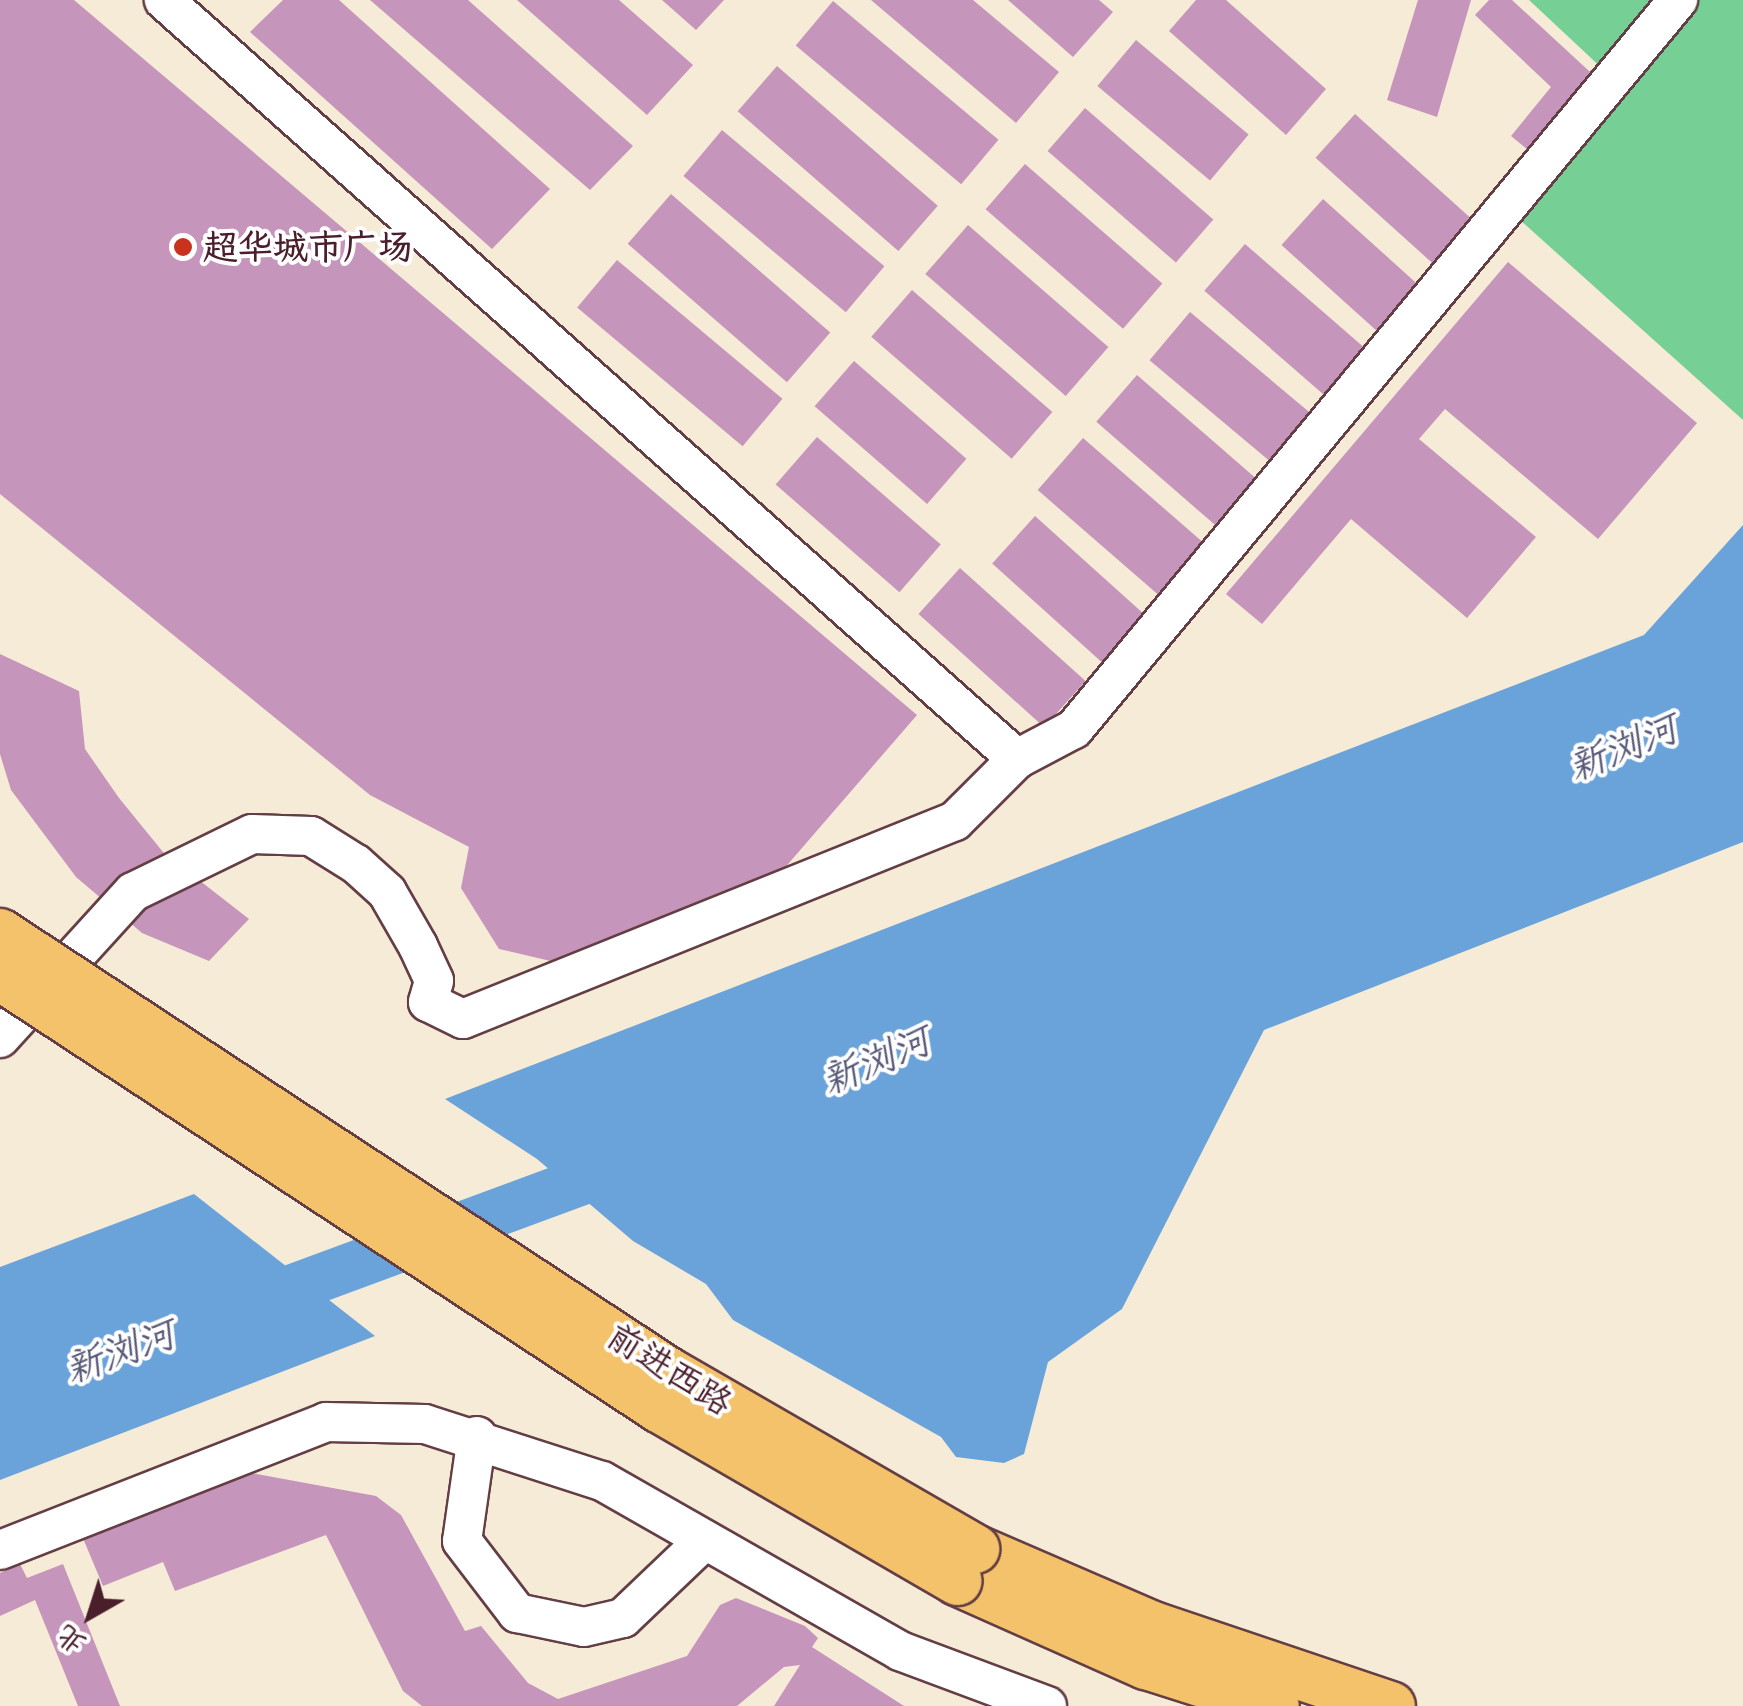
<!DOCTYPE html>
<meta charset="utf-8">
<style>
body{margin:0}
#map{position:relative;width:1743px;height:1706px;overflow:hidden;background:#f6ebd7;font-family:Sriracha,"LXGW WenKai TC",sans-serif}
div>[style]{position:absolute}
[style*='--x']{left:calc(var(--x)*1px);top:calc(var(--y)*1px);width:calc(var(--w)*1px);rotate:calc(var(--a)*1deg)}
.green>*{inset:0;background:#76cf95}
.water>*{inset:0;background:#6aa3d9}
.river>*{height:48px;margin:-24px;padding:0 24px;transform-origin:24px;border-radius:24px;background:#6aa3d9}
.building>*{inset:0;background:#c695bb;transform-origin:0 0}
.roads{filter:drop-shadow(2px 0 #643e45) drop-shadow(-2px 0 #643e45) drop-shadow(0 2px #643e45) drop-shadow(0 -2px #643e45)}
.minor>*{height:38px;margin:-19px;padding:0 19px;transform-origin:19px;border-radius:19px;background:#fff}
.major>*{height:48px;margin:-24px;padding:0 24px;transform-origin:24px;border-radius:24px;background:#f3c26a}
.bridges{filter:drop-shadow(2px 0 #643e45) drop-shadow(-2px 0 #643e45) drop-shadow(0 2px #643e45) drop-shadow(0 -2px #643e45)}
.major-bridge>*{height:48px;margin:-24px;padding:0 24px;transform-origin:24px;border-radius:24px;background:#f3c26a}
.dots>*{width:28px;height:28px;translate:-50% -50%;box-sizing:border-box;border:5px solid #fff;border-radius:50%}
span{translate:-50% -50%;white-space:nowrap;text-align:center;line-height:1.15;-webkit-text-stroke:8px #fff;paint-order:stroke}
.poi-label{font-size:35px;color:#4a1f2b;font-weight:700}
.left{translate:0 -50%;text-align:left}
.street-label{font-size:35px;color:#4a1f2b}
.water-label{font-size:38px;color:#585a79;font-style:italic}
.north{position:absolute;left:40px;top:1566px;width:100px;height:100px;-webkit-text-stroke:8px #fff;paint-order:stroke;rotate:219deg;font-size:28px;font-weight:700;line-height:40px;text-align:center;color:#4a1f2b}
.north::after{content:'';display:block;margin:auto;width:35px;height:45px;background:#4a1f2b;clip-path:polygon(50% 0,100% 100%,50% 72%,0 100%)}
</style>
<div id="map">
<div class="green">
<div style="clip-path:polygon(1529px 0,1664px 0,1606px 72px)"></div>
<div style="clip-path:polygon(1699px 0,1743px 0,1743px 420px,1520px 220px)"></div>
</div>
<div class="water">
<div style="clip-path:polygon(1743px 525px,1743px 842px,1264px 1030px,1122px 1309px,1048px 1362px,1024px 1454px,1004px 1463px,956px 1457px,941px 1437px,733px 1320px,706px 1284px,633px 1241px,537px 1159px,445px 1099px,1644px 635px)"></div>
<div style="clip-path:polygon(194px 1194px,375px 1336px,0 1480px,0 1267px)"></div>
</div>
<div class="river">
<div style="--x:239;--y:1308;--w:418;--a:-20.3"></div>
</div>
<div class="building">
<div style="clip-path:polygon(0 0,74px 0,917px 715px,776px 878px,559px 963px,499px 949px,461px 888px,469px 847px,370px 795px,0 494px)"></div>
<div style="clip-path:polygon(283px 0,339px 0,550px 189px,492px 249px,250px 32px)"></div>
<div style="clip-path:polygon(370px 0,468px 0,633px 146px,590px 190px)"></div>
<div style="clip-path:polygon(517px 0,619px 0,693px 65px,647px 115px)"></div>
<div style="clip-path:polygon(662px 0,724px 0,696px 30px)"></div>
<div style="clip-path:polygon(871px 0,973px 0,1059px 72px,1016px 123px)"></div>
<div style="clip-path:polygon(1008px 0,1099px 0,1113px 12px,1073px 57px)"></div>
<div style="clip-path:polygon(1196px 0,1226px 0,1326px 89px,1286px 135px,1169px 31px)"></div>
<div style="clip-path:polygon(1418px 0,1471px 0,1437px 117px,1387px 100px)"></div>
<div style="clip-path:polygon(1489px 0,1512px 0,1602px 83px,1539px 159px,1511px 136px,1551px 87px,1475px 15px)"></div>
<div style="left:833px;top:1px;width:216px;height:58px;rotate:40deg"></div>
<div style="left:1136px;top:40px;width:147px;height:60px;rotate:40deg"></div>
<div style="left:777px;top:66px;width:213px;height:60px;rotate:41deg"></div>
<div style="left:1085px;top:108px;width:170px;height:57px;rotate:41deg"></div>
<div style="left:1355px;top:114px;width:166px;height:59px;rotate:42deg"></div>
<div style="left:722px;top:130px;width:212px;height:60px;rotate:40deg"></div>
<div style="left:1025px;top:164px;width:182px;height:60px;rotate:41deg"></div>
<div style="left:671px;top:194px;width:211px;height:66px;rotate:41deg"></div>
<div style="left:1323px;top:199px;width:134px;height:62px;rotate:42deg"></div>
<div style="left:968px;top:225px;width:186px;height:65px;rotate:41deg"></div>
<div style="left:1245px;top:244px;width:169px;height:62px;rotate:41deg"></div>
<div style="left:617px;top:260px;width:216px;height:62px;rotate:40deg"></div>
<div style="clip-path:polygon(1508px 262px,1697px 423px,1598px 539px,1445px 409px,1419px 439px,1536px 537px,1467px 618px,1351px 519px,1262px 624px,1226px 594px)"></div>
<div style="left:912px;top:290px;width:186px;height:62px;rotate:41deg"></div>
<div style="left:1190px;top:312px;width:170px;height:63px;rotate:40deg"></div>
<div style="left:854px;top:361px;width:149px;height:60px;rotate:41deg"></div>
<div style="left:1137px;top:375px;width:167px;height:62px;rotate:41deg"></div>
<div style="left:817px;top:437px;width:164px;height:63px;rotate:41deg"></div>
<div style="left:1083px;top:438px;width:170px;height:69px;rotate:41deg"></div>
<div style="left:1035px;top:516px;width:157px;height:64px;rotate:42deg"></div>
<div style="left:960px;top:568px;width:169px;height:62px;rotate:42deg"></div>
<div style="clip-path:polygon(0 654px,79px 691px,85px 749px,119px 798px,163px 852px,249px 919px,209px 961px,142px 933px,76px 877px,11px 790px,0 754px)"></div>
<div style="clip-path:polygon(240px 1471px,376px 1496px,401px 1515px,465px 1631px,481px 1626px,528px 1683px,558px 1699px,687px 1656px,720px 1605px,736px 1598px,805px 1626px,818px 1638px,812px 1647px,904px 1706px,774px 1706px,800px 1665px,784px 1667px,737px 1706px,422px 1706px,403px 1691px,326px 1535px,175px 1591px,163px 1562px,103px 1586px,82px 1536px)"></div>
<div style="clip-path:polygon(20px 1564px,27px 1578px,63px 1564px,120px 1706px,78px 1706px,35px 1600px,0 1616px,0 1573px)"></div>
</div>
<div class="roads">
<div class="minor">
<div style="--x:1017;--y:759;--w:64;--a:-27.8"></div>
<div style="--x:1074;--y:729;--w:947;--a:-50.36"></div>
<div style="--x:0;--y:1038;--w:197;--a:-47.7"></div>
<div style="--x:133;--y:892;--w:132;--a:-26"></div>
<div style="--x:252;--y:834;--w:59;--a:1.9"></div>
<div style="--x:311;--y:836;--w:53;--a:31.9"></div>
<div style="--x:356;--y:864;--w:42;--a:42.1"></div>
<div style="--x:387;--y:892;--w:62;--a:60.1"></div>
<div style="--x:418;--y:946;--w:38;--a:65"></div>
<div style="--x:434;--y:981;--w:22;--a:106"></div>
<div style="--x:428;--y:1002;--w:39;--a:26"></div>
<div style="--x:463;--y:1019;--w:530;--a:-21.92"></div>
<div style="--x:955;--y:821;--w:88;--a:-45"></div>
<div style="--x:1017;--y:759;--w:1142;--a:-138.34"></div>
<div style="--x:477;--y:1436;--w:106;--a:98.1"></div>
<div style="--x:462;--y:1541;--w:91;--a:52.6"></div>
<div style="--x:517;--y:1613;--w:68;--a:11.8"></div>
<div style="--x:584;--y:1627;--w:40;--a:-13"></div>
<div style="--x:623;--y:1618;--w:113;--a:-43.6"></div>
<div style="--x:0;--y:1550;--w:350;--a:-21.4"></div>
<div style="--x:326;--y:1422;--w:99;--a:1.2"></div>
<div style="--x:425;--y:1424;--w:186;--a:17.9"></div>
<div style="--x:602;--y:1481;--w:343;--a:29.7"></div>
<div style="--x:900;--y:1651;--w:157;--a:20.5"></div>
</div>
<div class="major">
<div style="--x:975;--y:1549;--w:194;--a:23.4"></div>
<div style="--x:1153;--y:1626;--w:251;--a:18.6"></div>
<div style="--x:957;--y:1581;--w:207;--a:24"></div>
<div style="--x:1146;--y:1665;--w:135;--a:17.6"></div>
</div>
</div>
<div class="bridges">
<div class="major-bridge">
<div style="--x:0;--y:933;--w:798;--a:33.29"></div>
<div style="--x:667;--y:1371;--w:356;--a:30"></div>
<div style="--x:0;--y:976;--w:788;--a:33.25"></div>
<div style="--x:659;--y:1408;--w:345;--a:30.1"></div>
</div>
</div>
<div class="dots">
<div style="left:183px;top:247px;background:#c8321e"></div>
</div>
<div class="poi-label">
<span class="left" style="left:203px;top:247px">超华城市广场</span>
</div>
<div class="street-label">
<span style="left:670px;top:1369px;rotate:32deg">前进西路</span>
</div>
<div class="water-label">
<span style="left:1623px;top:748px;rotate:-22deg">新浏河</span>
<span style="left:876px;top:1061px;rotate:-23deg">新浏河</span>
<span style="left:120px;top:1352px;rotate:-20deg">新浏河</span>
</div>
<div class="north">北</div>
</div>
